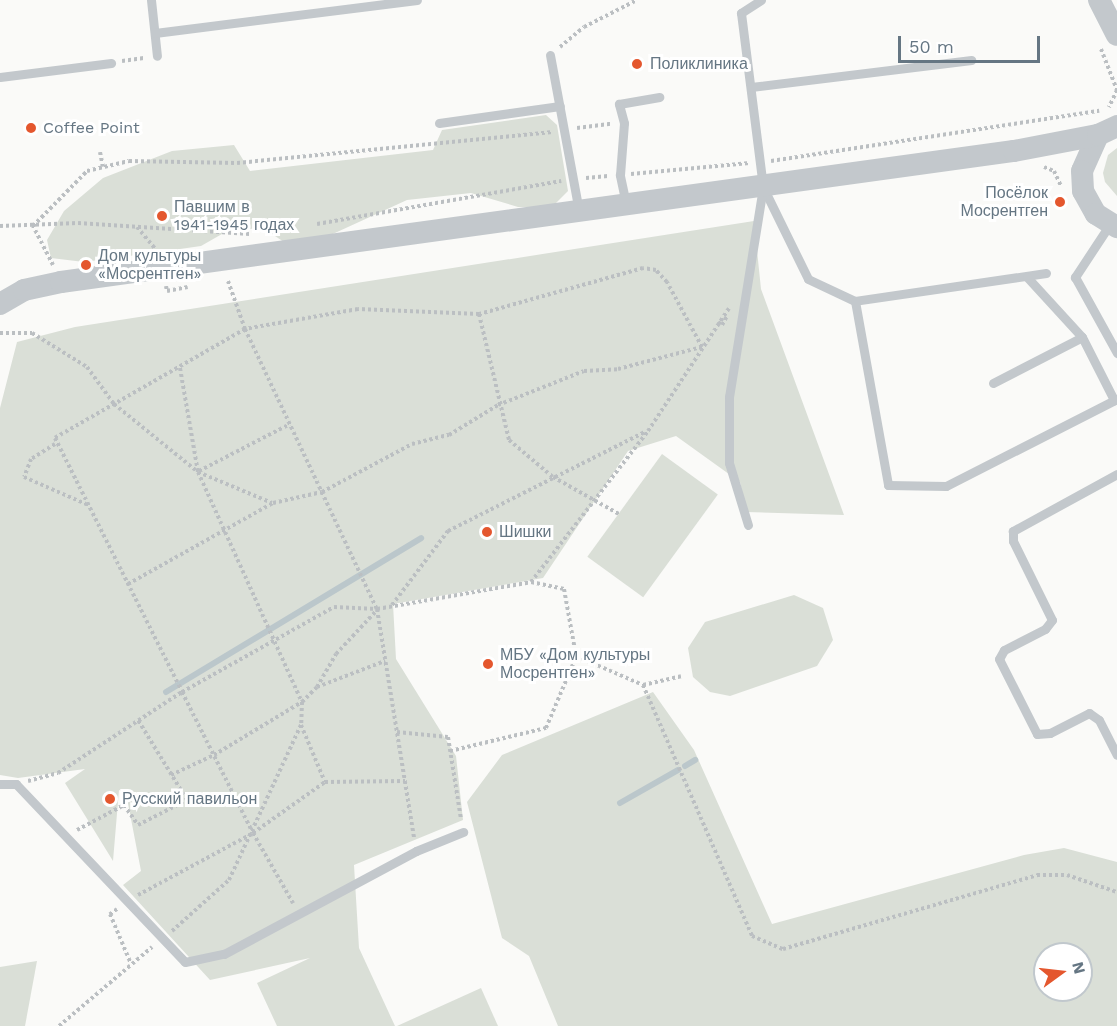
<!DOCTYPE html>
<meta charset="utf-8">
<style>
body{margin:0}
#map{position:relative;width:1117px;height:1026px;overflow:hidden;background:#fafaf8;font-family:"Work Sans",sans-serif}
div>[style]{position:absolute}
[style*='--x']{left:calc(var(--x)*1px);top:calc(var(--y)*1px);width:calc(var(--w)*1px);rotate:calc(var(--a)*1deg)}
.green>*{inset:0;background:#dadfd7;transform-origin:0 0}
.stream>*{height:6px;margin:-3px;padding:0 3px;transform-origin:3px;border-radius:3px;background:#bbc7cb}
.path>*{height:4px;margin-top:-2px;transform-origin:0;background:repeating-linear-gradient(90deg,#bbbfc2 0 3px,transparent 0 6px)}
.service>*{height:9px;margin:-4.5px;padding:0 4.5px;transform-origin:4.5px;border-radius:4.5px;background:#c3c8cc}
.tertiary>*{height:22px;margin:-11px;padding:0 11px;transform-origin:11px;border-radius:11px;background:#c3c8cc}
.dots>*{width:16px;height:16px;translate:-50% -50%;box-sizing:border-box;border:3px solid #fff;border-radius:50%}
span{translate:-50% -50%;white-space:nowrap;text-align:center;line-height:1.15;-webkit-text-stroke:6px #fff;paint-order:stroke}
.poi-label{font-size:16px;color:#657683}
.left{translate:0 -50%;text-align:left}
.right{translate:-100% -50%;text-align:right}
.north{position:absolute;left:1033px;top:942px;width:60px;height:60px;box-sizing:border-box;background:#fff;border:2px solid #c1c8cd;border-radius:50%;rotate:75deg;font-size:16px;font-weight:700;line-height:24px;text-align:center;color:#657683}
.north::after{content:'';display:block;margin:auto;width:21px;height:27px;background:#e4572e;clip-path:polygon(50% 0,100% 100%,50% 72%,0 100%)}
.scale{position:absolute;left:898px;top:36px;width:142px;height:27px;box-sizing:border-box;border:3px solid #657683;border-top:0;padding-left:8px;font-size:18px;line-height:21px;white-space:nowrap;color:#657683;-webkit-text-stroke:4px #fff;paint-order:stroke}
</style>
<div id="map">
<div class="green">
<div style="clip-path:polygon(546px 115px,557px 125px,568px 191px,552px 207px,518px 207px,471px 193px,407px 200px,324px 238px,290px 246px,263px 228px,229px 230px,201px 246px,159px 252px,84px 262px,51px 258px,47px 240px,64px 211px,103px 178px,172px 151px,234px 145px,250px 171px,433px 150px,442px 130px)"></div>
<div style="clip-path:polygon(1117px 148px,1117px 196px,1105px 182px,1103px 173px,1108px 155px)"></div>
<div style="clip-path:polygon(754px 221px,761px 289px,844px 515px,746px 512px,740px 482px,676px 436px,628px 451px,543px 578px,393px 604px,396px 659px,456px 756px,463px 820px,354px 865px,359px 948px,395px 1026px,277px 1026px,257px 983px,310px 958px,210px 980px,123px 885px,141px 871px,126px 793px,119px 790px,113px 861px,65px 783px,85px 769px,18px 778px,0 775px,0 408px,17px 342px,75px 327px)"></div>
<div style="left:662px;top:454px;width:69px;height:127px;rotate:36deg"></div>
<div style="clip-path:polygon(794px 595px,823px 608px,833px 640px,817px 666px,730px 696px,710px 692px,693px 677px,688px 648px,705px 622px)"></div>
<div style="clip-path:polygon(evenodd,653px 692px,694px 750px,772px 924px,1024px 855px,1064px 848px,1117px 862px,1117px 1026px,558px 1026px,529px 956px,502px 938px,467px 802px,502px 755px,653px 692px,1045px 954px,1081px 954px,1081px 990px,1045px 990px,1045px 954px)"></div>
<div style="clip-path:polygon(37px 961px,25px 1026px,0 1026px,0 967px)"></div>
<div style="clip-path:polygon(481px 988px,498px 1026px,397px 1026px)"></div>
</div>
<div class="stream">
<div style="--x:166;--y:692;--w:298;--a:-31.1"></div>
<div style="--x:685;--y:766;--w:12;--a:-31"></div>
<div style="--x:620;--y:803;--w:67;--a:-29.6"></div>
</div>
<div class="path">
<div style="--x:560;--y:47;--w:31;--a:-40"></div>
<div style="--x:584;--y:27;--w:59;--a:-27"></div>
<div style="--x:1101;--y:49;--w:44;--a:68.7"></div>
<div style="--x:1117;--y:90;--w:19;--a:115"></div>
<div style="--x:122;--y:61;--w:22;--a:-8"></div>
<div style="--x:577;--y:128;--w:34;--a:-7"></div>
<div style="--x:100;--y:152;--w:15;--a:79"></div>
<div style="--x:771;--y:161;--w:332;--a:-8.7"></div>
<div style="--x:1044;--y:167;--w:11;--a:22"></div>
<div style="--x:1054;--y:171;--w:17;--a:65"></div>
<div style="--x:631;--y:174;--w:119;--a:-5.3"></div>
<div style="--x:586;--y:178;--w:22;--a:-5"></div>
<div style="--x:317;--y:224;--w:248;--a:-10"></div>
<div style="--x:0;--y:226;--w:78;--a:-2.2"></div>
<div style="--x:78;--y:223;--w:172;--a:3.7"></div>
<div style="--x:137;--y:227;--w:30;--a:50"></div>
<div style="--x:53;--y:265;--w:44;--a:-117.1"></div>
<div style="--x:33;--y:226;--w:77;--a:-45.5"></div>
<div style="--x:87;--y:171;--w:43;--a:-13.4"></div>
<div style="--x:129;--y:161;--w:108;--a:1.1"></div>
<div style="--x:237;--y:163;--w:317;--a:-5.6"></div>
<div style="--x:228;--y:281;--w:51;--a:70.5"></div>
<div style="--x:245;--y:329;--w:310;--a:64.8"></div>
<div style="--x:377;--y:609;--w:232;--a:80.8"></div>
<div style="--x:166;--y:286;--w:5;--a:79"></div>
<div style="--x:167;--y:291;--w:21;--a:-11"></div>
<div style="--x:479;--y:314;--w:130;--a:76.6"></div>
<div style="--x:509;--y:440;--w:57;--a:40.1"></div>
<div style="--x:553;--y:477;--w:76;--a:29.3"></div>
<div style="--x:718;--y:322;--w:5;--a:37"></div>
<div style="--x:722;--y:325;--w:10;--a:-61"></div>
<div style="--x:0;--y:333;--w:32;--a:0"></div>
<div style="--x:32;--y:333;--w:65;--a:31.7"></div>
<div style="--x:87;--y:367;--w:46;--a:53.9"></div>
<div style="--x:114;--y:404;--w:108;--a:39"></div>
<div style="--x:198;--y:472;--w:80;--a:22.7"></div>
<div style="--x:180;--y:368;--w:106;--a:80.2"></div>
<div style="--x:198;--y:472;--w:252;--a:65.7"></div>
<div style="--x:302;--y:702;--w:23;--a:92"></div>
<div style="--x:301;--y:725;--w:62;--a:67.2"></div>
<div style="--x:55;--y:444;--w:28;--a:148"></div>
<div style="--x:31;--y:459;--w:19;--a:111"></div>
<div style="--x:24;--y:477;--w:70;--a:23.6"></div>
<div style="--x:199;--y:471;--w:102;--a:-27.3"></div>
<div style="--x:531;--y:582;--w:191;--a:-52.2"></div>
<div style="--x:648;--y:431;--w:147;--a:-56.6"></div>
<div style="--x:128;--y:584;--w:166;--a:-29.2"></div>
<div style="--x:273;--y:503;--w:50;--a:-12.7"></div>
<div style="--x:322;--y:492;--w:102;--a:-28.1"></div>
<div style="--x:412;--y:444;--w:38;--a:-14"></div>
<div style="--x:449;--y:435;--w:57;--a:-31.5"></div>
<div style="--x:498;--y:405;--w:92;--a:-21.6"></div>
<div style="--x:584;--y:371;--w:34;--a:-3"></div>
<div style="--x:618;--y:369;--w:87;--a:-14.7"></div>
<div style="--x:702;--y:347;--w:74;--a:-118.3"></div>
<div style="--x:667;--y:282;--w:16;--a:-133"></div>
<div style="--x:656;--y:270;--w:13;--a:-171"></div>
<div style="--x:643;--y:268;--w:170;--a:164.3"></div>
<div style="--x:479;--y:314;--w:121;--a:-177.6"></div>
<div style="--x:358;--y:309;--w:115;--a:170"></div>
<div style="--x:245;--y:329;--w:219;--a:150.2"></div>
<div style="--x:55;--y:438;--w:284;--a:63.4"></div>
<div style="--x:182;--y:692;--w:158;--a:63.3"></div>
<div style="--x:253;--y:833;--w:81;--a:60.3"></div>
<div style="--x:392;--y:605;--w:93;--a:-52.9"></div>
<div style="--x:448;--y:531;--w:220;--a:-26.7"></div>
<div style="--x:643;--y:685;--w:274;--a:66.5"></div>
<div style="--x:752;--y:936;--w:34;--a:23"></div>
<div style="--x:783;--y:949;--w:265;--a:-16.2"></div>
<div style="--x:1037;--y:875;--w:30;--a:0"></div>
<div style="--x:1067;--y:875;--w:53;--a:18.8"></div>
<div style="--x:317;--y:687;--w:38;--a:-60"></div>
<div style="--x:336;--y:654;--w:60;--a:-47"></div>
<div style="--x:397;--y:732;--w:51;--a:5.6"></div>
<div style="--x:448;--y:737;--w:83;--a:81"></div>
<div style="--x:450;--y:751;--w:99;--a:-13.5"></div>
<div style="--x:546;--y:728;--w:77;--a:-67.1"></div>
<div style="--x:171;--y:775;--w:47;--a:-24.9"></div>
<div style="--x:214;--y:755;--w:103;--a:-31.1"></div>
<div style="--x:302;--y:702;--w:21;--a:-45"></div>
<div style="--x:317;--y:687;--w:73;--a:-20.9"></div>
<div style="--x:28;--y:781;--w:31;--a:-15"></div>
<div style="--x:58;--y:773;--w:148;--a:-33.2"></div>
<div style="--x:182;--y:692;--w:174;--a:-29.2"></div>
<div style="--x:334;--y:607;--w:43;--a:2.7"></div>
<div style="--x:377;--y:609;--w:156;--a:-9.9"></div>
<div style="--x:531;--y:582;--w:34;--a:12"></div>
<div style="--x:564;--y:589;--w:68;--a:79.8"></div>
<div style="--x:576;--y:656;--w:73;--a:23.4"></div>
<div style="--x:643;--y:685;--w:39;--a:-13"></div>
<div style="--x:77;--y:830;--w:53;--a:-28"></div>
<div style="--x:124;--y:805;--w:24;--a:55"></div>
<div style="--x:138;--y:825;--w:55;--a:-27"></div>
<div style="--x:187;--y:800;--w:94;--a:-121.5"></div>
<div style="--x:138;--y:895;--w:131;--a:-28.3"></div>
<div style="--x:253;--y:833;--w:88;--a:-35.3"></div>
<div style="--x:325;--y:782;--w:80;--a:-0.7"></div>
<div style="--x:117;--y:909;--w:9;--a:144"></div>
<div style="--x:110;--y:914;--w:54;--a:67.2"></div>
<div style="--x:172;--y:931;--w:76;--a:-41.8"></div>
<div style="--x:229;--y:880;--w:171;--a:-65.1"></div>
<div style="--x:59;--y:1026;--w:122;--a:-40.3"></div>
</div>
<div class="service">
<div style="--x:151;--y:0;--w:56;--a:83.9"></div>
<div style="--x:761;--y:0;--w:24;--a:147"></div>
<div style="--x:741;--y:13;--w:175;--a:82.8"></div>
<div style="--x:763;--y:187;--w:102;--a:63.9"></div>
<div style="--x:808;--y:279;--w:52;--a:25.1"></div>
<div style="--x:155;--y:33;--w:264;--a:-7.2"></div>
<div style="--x:550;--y:55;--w:159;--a:79.5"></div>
<div style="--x:0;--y:77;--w:112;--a:-7.2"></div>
<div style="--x:751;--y:87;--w:222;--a:-7"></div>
<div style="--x:439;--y:123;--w:122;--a:-8"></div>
<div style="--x:626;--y:204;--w:30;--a:-102"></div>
<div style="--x:620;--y:175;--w:52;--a:-85.6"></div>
<div style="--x:624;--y:123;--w:20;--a:-105"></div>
<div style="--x:619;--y:104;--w:41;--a:-9.9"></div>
<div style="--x:1110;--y:224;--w:64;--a:123.4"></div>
<div style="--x:1075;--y:277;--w:87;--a:61.1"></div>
<div style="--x:1046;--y:273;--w:193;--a:171.7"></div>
<div style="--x:855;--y:301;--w:187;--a:79.8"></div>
<div style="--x:888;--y:485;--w:58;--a:1"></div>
<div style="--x:946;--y:486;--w:192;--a:-27"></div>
<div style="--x:1027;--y:277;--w:81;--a:47.5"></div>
<div style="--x:993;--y:383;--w:100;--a:-27.3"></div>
<div style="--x:1082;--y:337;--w:71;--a:63.1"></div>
<div style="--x:1117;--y:474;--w:119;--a:151.3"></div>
<div style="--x:1013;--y:531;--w:10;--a:90"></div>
<div style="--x:1013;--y:541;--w:88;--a:63.7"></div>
<div style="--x:1052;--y:620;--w:11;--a:128"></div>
<div style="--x:1045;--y:629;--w:46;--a:152.9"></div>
<div style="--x:1004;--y:650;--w:10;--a:119"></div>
<div style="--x:999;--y:659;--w:84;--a:63.1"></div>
<div style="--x:1037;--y:734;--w:13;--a:-4"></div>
<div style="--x:1050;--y:733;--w:44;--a:-27.1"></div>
<div style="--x:1089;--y:713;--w:12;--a:35"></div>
<div style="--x:1099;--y:720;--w:39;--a:63"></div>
<div style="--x:748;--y:525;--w:65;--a:-107"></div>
<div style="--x:729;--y:463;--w:66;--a:-90"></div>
<div style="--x:729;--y:397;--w:213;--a:-80.8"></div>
<div style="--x:0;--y:784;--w:16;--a:0"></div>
<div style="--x:16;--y:784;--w:245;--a:46.5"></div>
<div style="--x:185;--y:962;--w:40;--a:-12"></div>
<div style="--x:224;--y:954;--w:218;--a:-28.2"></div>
<div style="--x:416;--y:851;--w:51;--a:-22"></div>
</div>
<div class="tertiary">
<div style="--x:1099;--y:0;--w:39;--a:63"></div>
<div style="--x:1098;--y:135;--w:39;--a:114"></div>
<div style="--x:1082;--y:171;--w:20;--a:87"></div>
<div style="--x:1083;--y:191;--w:26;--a:61"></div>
<div style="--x:1096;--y:214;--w:25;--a:32"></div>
<div style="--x:0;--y:304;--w:28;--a:-30"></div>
<div style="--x:24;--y:290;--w:38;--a:-12"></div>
<div style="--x:61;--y:282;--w:962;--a:-7.83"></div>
<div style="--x:1014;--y:151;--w:86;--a:-10.8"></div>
<div style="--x:1098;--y:135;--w:21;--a:-25"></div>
</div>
<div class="dots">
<div style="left:637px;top:64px;background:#e4572e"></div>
<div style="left:31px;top:128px;background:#e4572e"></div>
<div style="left:1060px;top:202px;background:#e4572e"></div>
<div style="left:162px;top:216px;background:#e4572e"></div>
<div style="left:86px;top:265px;background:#e4572e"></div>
<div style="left:487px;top:532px;background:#e4572e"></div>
<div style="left:488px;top:664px;background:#e4572e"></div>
<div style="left:110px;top:799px;background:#e4572e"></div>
</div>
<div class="poi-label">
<span class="left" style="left:650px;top:64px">Поликлиника</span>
<span class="left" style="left:43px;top:128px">Coffee Point</span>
<span class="right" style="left:1048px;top:202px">Посёлок<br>Мосрентген</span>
<span class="left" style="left:174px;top:216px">Павшим в<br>1941-1945 годах</span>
<span class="left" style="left:98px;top:265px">Дом культуры<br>«Мосрентген»</span>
<span class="left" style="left:499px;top:532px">Шишки</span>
<span class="left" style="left:500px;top:664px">МБУ «Дом культуры<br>Мосрентген»</span>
<span class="left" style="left:122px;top:799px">Русский павильон</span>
</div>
<div class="north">N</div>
<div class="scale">50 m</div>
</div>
